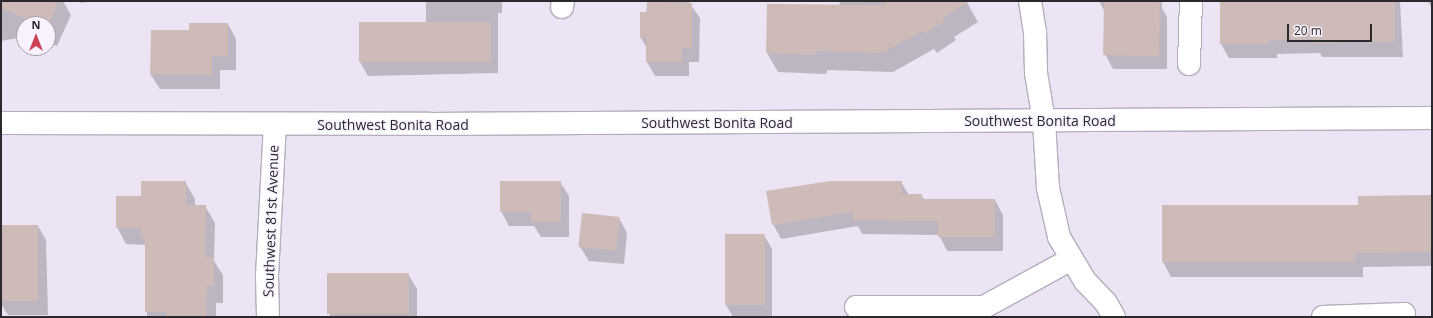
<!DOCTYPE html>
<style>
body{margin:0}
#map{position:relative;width:1433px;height:318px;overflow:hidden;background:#ece4f4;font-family:"Open Sans",sans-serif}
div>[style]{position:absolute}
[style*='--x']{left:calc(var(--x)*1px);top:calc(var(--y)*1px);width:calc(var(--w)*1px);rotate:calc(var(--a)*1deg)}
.shadow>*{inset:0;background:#0003}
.building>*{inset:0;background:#cebab6;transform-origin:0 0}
.roads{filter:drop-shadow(1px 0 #b5adbd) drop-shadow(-1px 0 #b5adbd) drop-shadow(0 1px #b5adbd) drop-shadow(0 -1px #b5adbd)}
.minor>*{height:22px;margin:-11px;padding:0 11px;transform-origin:11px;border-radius:11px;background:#fff}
.secondary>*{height:22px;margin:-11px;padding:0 11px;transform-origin:11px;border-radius:11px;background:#fff}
span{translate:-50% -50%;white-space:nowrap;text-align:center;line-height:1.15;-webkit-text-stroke:3px #f8f2ff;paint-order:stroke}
.street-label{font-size:14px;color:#2b282e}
.frame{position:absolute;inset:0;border:2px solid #2b282e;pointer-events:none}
.north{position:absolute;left:16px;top:16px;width:40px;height:40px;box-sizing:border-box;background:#f8f2ff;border:1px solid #a6a1ab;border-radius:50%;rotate:0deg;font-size:11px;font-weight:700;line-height:16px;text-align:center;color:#2b282e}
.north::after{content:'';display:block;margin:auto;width:14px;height:18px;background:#cf3f55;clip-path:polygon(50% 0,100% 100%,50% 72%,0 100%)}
.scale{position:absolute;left:1287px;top:24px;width:85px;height:18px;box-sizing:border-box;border:2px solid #2b282e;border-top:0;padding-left:5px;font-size:12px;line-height:14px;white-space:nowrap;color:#2b282e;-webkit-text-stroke:3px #f8f2ff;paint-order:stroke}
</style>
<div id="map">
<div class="shadow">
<div style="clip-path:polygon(1px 1px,63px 1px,71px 15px,57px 46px,48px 42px,48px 24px,24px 24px,24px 37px,1px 41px)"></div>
<div style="clip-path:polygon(80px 1px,94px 1px,81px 3px)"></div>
<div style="clip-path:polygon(426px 1px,502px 1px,502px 13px,498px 13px,498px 73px,368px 76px,360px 62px,426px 24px)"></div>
<div style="clip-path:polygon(648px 1px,688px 1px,700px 18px,699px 62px,689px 62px,689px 76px,655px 76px,647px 62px,647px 48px,641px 38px)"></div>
<div style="clip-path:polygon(839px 1px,966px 1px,978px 22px,954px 37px,956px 40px,937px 53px,934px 49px,893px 72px,827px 70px,827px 73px,823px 74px,778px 72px,767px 53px,768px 5px,841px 7px)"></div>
<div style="clip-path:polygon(1099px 1px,1162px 1px,1162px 8px,1167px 17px,1167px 69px,1113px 69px,1105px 54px,1105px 12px)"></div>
<div style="clip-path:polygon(1220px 1px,1400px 1px,1403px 57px,1322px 57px,1320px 53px,1277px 54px,1277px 58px,1229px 58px,1221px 44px)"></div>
<div style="clip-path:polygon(1428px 1px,1432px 1px,1432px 8px,1428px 2px)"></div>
<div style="clip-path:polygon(228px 24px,236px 39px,236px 70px,220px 70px,220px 89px,160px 89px,151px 75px)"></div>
<div style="clip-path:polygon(185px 182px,195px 199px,195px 206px,205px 206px,215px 223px,214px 261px,223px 275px,223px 303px,216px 303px,216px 317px,147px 317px,146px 245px,126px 244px,117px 227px,142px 197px)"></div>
<div style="clip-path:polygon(560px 182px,569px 196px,569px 237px,541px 237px,534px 226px,509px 226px,501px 211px)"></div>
<div style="clip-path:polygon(901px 182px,909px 195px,921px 195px,925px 200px,995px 200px,1003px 215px,1003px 251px,947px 251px,939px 235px,862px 234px,858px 226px,781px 239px,773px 224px)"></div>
<div style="clip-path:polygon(1432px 196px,1432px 266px,1363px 267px,1363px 277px,1171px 277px,1163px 262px,1163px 206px,1359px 206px)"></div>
<div style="clip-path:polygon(619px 218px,627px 233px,624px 264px,589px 261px,580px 247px)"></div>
<div style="clip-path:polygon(1px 226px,38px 226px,46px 240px,48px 315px,8px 315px,1px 304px)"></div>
<div style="clip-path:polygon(726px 235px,764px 235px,772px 249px,772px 317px,733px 317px,726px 305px)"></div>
<div style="clip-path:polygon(328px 274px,408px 274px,417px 289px,417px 317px,330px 317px)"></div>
</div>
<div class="building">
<div style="clip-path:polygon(1px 1px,59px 1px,48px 25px,36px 24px,1px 8px)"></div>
<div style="clip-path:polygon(647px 1px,692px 3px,692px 48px,682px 48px,682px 62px,646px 62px,646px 38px,640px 38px,640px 12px,647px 12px)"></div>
<div style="clip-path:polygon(883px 1px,970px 1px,944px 17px,946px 20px,925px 34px,923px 31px,882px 53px,816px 51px,816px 54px,812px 55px,766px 53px,767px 4px,886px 5px)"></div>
<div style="left:1104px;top:1px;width:56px;height:54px;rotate:1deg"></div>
<div style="clip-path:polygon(1220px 1px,1395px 1px,1395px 42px,1313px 43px,1313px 39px,1269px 40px,1269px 44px,1220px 44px)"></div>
<div style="left:359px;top:22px;width:132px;height:40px"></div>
<div style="clip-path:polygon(189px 23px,228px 23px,228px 56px,212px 56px,212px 75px,150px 75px,151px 30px,189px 30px)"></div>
<div style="clip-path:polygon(141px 181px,186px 181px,186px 205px,206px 205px,205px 257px,214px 257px,214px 286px,207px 286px,206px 316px,166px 316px,166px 312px,145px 312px,145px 238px,141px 238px,141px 228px,116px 228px,116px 196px,141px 196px)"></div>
<div style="clip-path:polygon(500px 181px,561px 181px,561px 222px,531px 222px,531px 212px,500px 212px)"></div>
<div style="clip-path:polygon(830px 181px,902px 181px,901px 194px,922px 194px,922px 199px,995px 199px,995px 237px,938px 237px,938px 221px,853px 220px,853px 212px,772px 225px,766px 191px)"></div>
<div style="clip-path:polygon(1432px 195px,1432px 252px,1355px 253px,1355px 262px,1162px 262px,1162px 205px,1358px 205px,1358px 196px)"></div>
<div style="left:582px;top:213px;width:38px;height:34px;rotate:6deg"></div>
<div style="left:1px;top:225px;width:37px;height:76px"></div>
<div style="left:725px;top:234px;width:40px;height:71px"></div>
<div style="left:327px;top:273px;width:82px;height:41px"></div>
</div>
<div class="roads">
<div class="minor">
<div style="--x:1030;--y:1;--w:30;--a:81"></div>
<div style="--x:1035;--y:31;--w:42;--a:88.6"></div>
<div style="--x:1036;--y:73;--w:49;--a:80.5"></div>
<div style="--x:1044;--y:121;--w:67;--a:86.6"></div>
<div style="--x:1048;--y:188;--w:50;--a:77.3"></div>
<div style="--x:1059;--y:237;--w:51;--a:59.4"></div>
<div style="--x:1085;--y:281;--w:30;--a:46"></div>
<div style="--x:1106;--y:303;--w:16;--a:60"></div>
<div style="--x:562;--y:7;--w:6;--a:-81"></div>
<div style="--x:1189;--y:64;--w:63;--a:-88.2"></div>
<div style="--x:856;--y:307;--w:128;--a:0"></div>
<div style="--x:984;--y:307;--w:98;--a:-28.7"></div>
<div style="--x:268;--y:317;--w:41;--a:-91.4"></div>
<div style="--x:267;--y:276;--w:151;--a:-87"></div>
<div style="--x:1323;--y:317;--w:81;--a:-2.1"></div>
<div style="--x:1404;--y:314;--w:3;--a:90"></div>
</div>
<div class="secondary">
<div style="--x:1;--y:123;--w:428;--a:0.1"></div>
<div style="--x:429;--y:124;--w:1003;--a:-0.34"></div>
</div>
</div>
<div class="street-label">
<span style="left:1040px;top:121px">Southwest Bonita Road</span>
<span style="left:717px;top:123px">Southwest Bonita Road</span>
<span style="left:393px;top:125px">Southwest Bonita Road</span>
<span style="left:271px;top:221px;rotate:-88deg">Southwest 81st Avenue</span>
</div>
<div class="frame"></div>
<div class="north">N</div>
<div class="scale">20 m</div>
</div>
